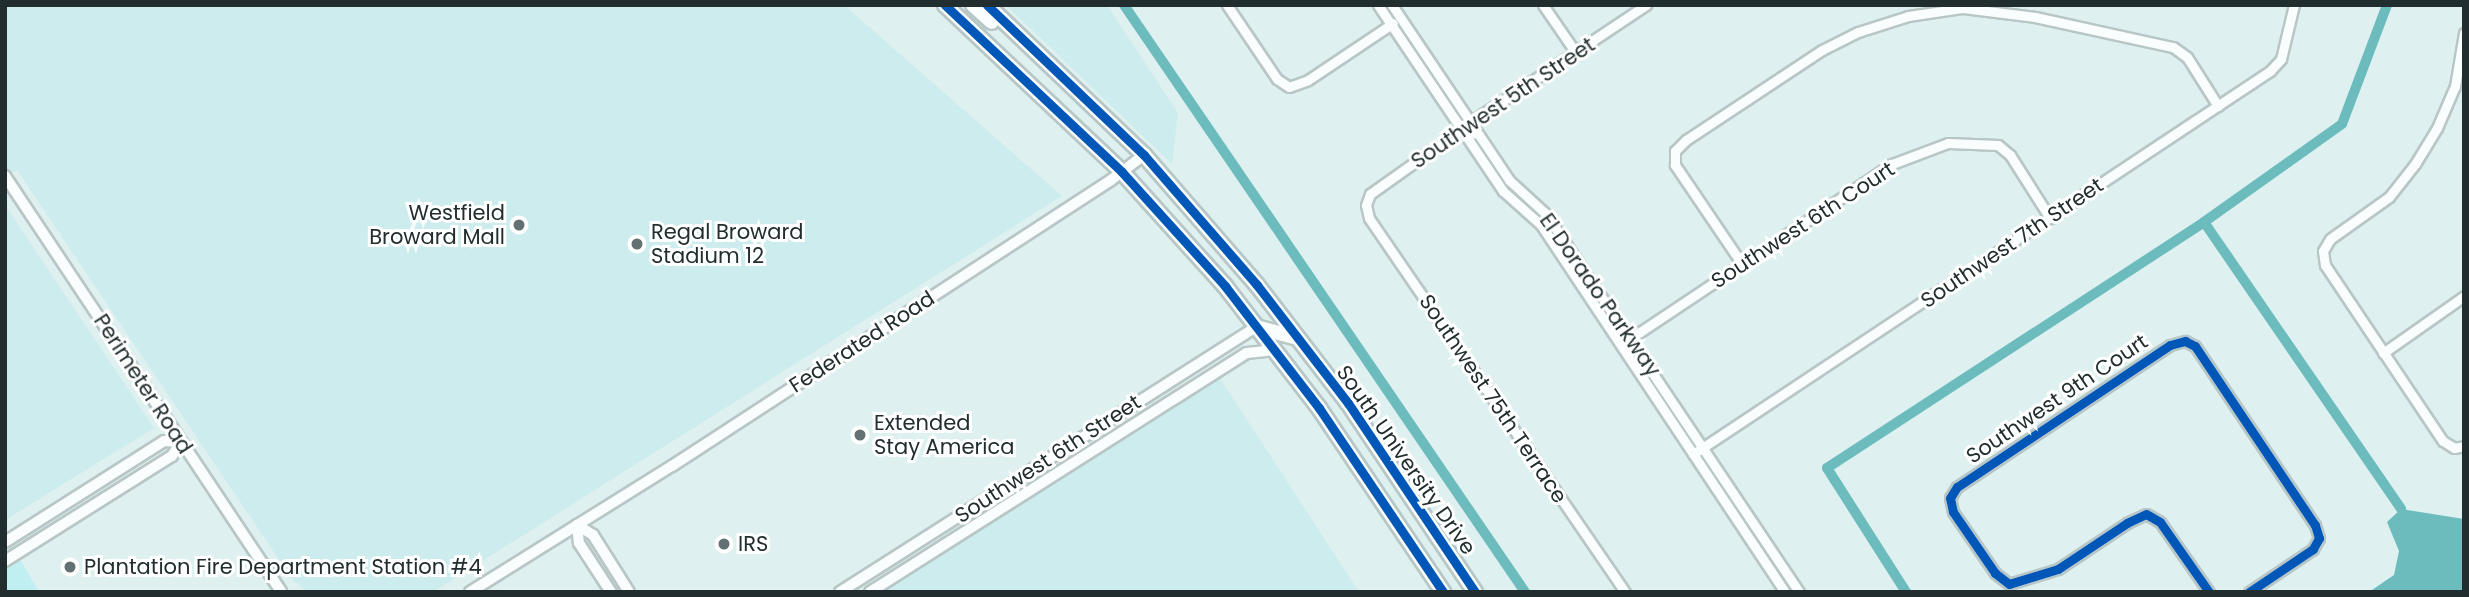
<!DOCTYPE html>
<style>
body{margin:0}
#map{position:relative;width:2469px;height:597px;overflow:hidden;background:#dff0f0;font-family:Poppins,sans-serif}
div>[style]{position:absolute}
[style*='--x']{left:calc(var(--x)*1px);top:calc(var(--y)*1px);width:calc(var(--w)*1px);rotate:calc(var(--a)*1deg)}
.built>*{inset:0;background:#cdeced}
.green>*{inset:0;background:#bfeff1}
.water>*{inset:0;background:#6cbcbe}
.canal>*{height:10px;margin:-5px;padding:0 5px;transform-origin:5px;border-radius:5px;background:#6cbcbe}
.roads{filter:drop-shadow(2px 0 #b8c6c6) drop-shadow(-2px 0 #b8c6c6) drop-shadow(0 2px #b8c6c6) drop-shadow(0 -2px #b8c6c6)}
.minor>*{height:9px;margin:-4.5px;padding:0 4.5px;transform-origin:4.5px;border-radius:4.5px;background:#fafdfd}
.tertiary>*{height:10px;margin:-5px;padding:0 5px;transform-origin:5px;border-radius:5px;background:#fafdfd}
.primary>*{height:14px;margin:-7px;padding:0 7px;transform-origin:7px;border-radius:7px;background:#fafdfd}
.cycleway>*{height:9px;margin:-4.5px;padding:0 4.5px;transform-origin:4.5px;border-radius:4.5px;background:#0057b8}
.dots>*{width:19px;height:19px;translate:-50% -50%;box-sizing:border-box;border:4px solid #fff;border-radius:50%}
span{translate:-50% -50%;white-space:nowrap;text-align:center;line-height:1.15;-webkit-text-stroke:6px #fff;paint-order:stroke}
.street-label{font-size:21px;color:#212d2e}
.poi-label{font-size:21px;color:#212d2e}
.right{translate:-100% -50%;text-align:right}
.left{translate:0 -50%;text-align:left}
.frame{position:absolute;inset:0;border:7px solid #212d2e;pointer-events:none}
</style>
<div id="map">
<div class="built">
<div style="clip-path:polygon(5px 5px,844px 5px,1062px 196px,433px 592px,307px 592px,292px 579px,17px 170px,5px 177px)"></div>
<div style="clip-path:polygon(1006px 5px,1107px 5px,1178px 113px,1172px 164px)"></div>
<div style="clip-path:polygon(5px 205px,154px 428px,5px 520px)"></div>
<div style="clip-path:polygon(1216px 372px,1359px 592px,880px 592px)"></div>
</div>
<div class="green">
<div style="clip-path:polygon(17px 554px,39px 592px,5px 592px,5px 561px)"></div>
</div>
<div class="water">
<div style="clip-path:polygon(2401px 509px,2464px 519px,2464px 592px,2369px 592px,2394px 575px,2399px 551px,2387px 522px)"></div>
</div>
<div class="canal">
<div style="--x:1124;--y:5;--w:711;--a:55.66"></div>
<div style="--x:2387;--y:5;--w:127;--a:110.7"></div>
<div style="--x:2342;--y:124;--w:169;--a:144.6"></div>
<div style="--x:2204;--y:222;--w:348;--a:55.5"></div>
<div style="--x:1906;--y:592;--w:147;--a:-122.5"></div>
<div style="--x:1827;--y:468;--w:450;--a:-33.1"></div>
</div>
<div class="roads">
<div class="minor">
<div style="--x:1227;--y:5;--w:89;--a:56"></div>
<div style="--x:1277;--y:79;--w:14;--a:34"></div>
<div style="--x:1289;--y:87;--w:20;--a:-20"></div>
<div style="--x:1308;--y:80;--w:102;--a:-33.8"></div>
<div style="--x:1378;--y:5;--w:224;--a:56.1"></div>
<div style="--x:1503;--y:191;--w:51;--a:41.8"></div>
<div style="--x:1541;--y:225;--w:441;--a:56.4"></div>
<div style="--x:1392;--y:5;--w:211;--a:56.2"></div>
<div style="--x:1509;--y:180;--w:50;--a:42.6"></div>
<div style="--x:1546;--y:214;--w:455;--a:56.2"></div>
<div style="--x:1543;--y:5;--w:58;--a:55.5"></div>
<div style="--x:2464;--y:33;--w:54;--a:99.6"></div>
<div style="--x:2455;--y:86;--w:46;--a:113.2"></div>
<div style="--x:2437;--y:128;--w:42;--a:121.4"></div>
<div style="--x:2415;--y:164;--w:42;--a:128.2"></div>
<div style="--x:2389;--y:197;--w:72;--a:144.6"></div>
<div style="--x:2330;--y:239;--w:14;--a:120"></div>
<div style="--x:2323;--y:251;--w:14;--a:82"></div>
<div style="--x:2325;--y:265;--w:212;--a:56.2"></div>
<div style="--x:2443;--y:441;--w:13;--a:32"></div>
<div style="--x:2454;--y:448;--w:10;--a:-11"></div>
<div style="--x:1742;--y:264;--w:120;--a:-124.1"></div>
<div style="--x:1675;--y:165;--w:14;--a:-90"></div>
<div style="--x:1675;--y:151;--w:16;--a:-45"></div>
<div style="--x:1686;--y:140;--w:163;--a:-33.5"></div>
<div style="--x:1822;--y:50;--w:40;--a:-26.6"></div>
<div style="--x:1858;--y:32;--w:52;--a:-17.7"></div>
<div style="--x:1908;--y:16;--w:56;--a:-8.3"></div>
<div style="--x:1963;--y:8;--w:73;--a:7.1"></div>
<div style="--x:2035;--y:17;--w:141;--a:12.3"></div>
<div style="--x:2173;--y:47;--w:17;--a:36"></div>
<div style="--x:2187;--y:57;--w:58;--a:57.7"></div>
<div style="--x:1628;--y:340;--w:317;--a:-33.7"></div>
<div style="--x:1892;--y:164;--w:60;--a:-20.6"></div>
<div style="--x:1948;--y:143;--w:50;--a:2.3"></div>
<div style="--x:1998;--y:145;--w:16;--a:40"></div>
<div style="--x:2010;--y:155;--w:75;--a:57.6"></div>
<div style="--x:2383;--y:353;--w:99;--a:-35.1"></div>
<div style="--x:1693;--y:454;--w:693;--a:-33.58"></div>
<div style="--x:2270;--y:71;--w:16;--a:-47"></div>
<div style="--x:2281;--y:59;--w:56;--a:-76.5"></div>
<div style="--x:1625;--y:592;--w:453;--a:-124.4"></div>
<div style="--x:1369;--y:218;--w:13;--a:-103"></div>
<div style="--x:1366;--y:205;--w:12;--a:-70"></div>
<div style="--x:1370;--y:194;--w:140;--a:-35.4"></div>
<div style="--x:1484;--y:113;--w:195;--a:-33.7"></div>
<div style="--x:2209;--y:592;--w:85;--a:-125"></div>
<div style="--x:2160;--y:522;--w:16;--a:-150"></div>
<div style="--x:2146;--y:514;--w:21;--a:155"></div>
<div style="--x:2127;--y:523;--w:83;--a:146.3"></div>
<div style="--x:2058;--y:569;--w:51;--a:163"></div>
<div style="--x:2009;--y:584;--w:18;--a:-142"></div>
<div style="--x:1995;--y:573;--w:74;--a:-124.5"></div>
<div style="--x:1953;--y:512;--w:14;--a:-102"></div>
<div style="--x:1950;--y:498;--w:13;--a:-58"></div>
<div style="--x:1957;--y:487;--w:256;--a:-33.7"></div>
<div style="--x:2170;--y:345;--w:16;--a:-15"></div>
<div style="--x:2185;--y:341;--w:11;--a:27"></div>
<div style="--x:2195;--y:346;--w:216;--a:56.2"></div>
<div style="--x:2315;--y:525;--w:14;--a:73"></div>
<div style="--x:2319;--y:538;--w:13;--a:119"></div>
<div style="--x:2313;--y:549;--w:77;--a:146.1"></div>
</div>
<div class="tertiary">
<div style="--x:5;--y:176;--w:499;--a:56.4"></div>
<div style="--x:577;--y:525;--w:19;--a:32"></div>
<div style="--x:593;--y:535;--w:67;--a:57.7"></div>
<div style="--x:577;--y:525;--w:18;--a:84"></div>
<div style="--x:579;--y:543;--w:59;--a:56.9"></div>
<div style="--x:5;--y:542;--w:188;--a:-32.4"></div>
<div style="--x:164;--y:441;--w:17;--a:3"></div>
<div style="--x:5;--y:561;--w:197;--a:-32.2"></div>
<div style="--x:172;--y:456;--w:17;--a:-57"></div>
<div style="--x:470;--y:592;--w:238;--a:-32"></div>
<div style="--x:672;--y:466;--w:524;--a:-33.08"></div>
<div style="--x:1111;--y:180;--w:41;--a:-37.1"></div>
<div style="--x:840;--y:592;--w:493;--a:-32.5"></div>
<div style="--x:870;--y:592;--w:446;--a:-32.4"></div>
<div style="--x:1247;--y:353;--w:28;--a:-6"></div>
</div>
<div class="primary">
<div style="--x:945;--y:5;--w:243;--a:43.3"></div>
<div style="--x:1122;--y:172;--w:154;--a:47.9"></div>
<div style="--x:1225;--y:286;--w:154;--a:52.4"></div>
<div style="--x:1319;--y:408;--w:222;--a:56"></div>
<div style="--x:973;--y:5;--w:25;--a:42"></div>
<div style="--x:987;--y:5;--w:217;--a:43.7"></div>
<div style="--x:1144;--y:155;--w:172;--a:49"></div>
<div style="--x:1257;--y:285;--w:149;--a:52.4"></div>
<div style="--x:1348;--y:403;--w:228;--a:56.1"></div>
<div style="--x:1256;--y:327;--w:43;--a:14.7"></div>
</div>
</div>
<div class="cycleway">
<div style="--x:945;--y:5;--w:243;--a:43.3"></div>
<div style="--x:1122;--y:172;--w:154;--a:47.9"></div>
<div style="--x:1225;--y:286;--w:154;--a:52.4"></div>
<div style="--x:1319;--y:408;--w:222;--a:56"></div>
<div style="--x:987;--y:5;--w:217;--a:43.7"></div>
<div style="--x:1144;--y:155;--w:172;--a:49"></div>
<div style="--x:1257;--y:285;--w:149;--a:52.4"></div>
<div style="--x:1348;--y:403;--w:228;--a:56.1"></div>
<div style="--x:2209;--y:592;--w:85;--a:-125"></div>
<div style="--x:2160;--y:522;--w:16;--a:-150"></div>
<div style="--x:2146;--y:514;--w:21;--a:155"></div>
<div style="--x:2127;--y:523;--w:83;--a:146.3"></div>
<div style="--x:2058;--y:569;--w:51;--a:163"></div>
<div style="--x:2009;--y:584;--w:18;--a:-142"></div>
<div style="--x:1995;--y:573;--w:74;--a:-124.5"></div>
<div style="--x:1953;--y:512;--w:14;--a:-102"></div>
<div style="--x:1950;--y:498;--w:13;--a:-58"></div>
<div style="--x:1957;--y:487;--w:256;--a:-33.7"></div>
<div style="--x:2170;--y:345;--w:16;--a:-15"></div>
<div style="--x:2185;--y:341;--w:11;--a:27"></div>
<div style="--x:2195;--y:346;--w:216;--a:56.2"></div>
<div style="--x:2315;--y:525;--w:14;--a:73"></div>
<div style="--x:2319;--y:538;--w:13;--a:119"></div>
<div style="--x:2313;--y:549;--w:77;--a:146.1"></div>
</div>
<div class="dots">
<div style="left:519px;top:225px;background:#647172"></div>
<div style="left:637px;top:244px;background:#647172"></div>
<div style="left:860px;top:435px;background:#647172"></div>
<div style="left:724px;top:544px;background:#647172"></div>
<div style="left:70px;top:567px;background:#647172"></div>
</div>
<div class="street-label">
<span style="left:1503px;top:103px;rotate:-34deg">Southwest 5th Street</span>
<span style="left:1803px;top:225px;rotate:-33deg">Southwest 6th Court</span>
<span style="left:2012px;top:243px;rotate:-34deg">Southwest 7th Street</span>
<span style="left:1600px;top:295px;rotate:55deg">El Dorado Parkway</span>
<span style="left:862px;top:342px;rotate:-33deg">Federated Road</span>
<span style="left:143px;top:384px;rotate:57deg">Perimeter Road</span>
<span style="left:1493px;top:399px;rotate:56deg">Southwest 75th Terrace</span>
<span style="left:2057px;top:399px;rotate:-34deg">Southwest 9th Court</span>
<span style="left:1048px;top:459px;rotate:-33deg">Southwest 6th Street</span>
<span style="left:1406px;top:460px;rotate:55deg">South University Drive</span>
</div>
<div class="poi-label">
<span class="right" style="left:505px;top:225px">Westfield<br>Broward Mall</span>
<span class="left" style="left:651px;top:244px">Regal Broward<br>Stadium 12</span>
<span class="left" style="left:874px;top:435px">Extended<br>Stay America</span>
<span class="left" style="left:738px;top:544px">IRS</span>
<span class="left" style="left:84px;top:567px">Plantation Fire Department Station #4</span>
</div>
<div class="frame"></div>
</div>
